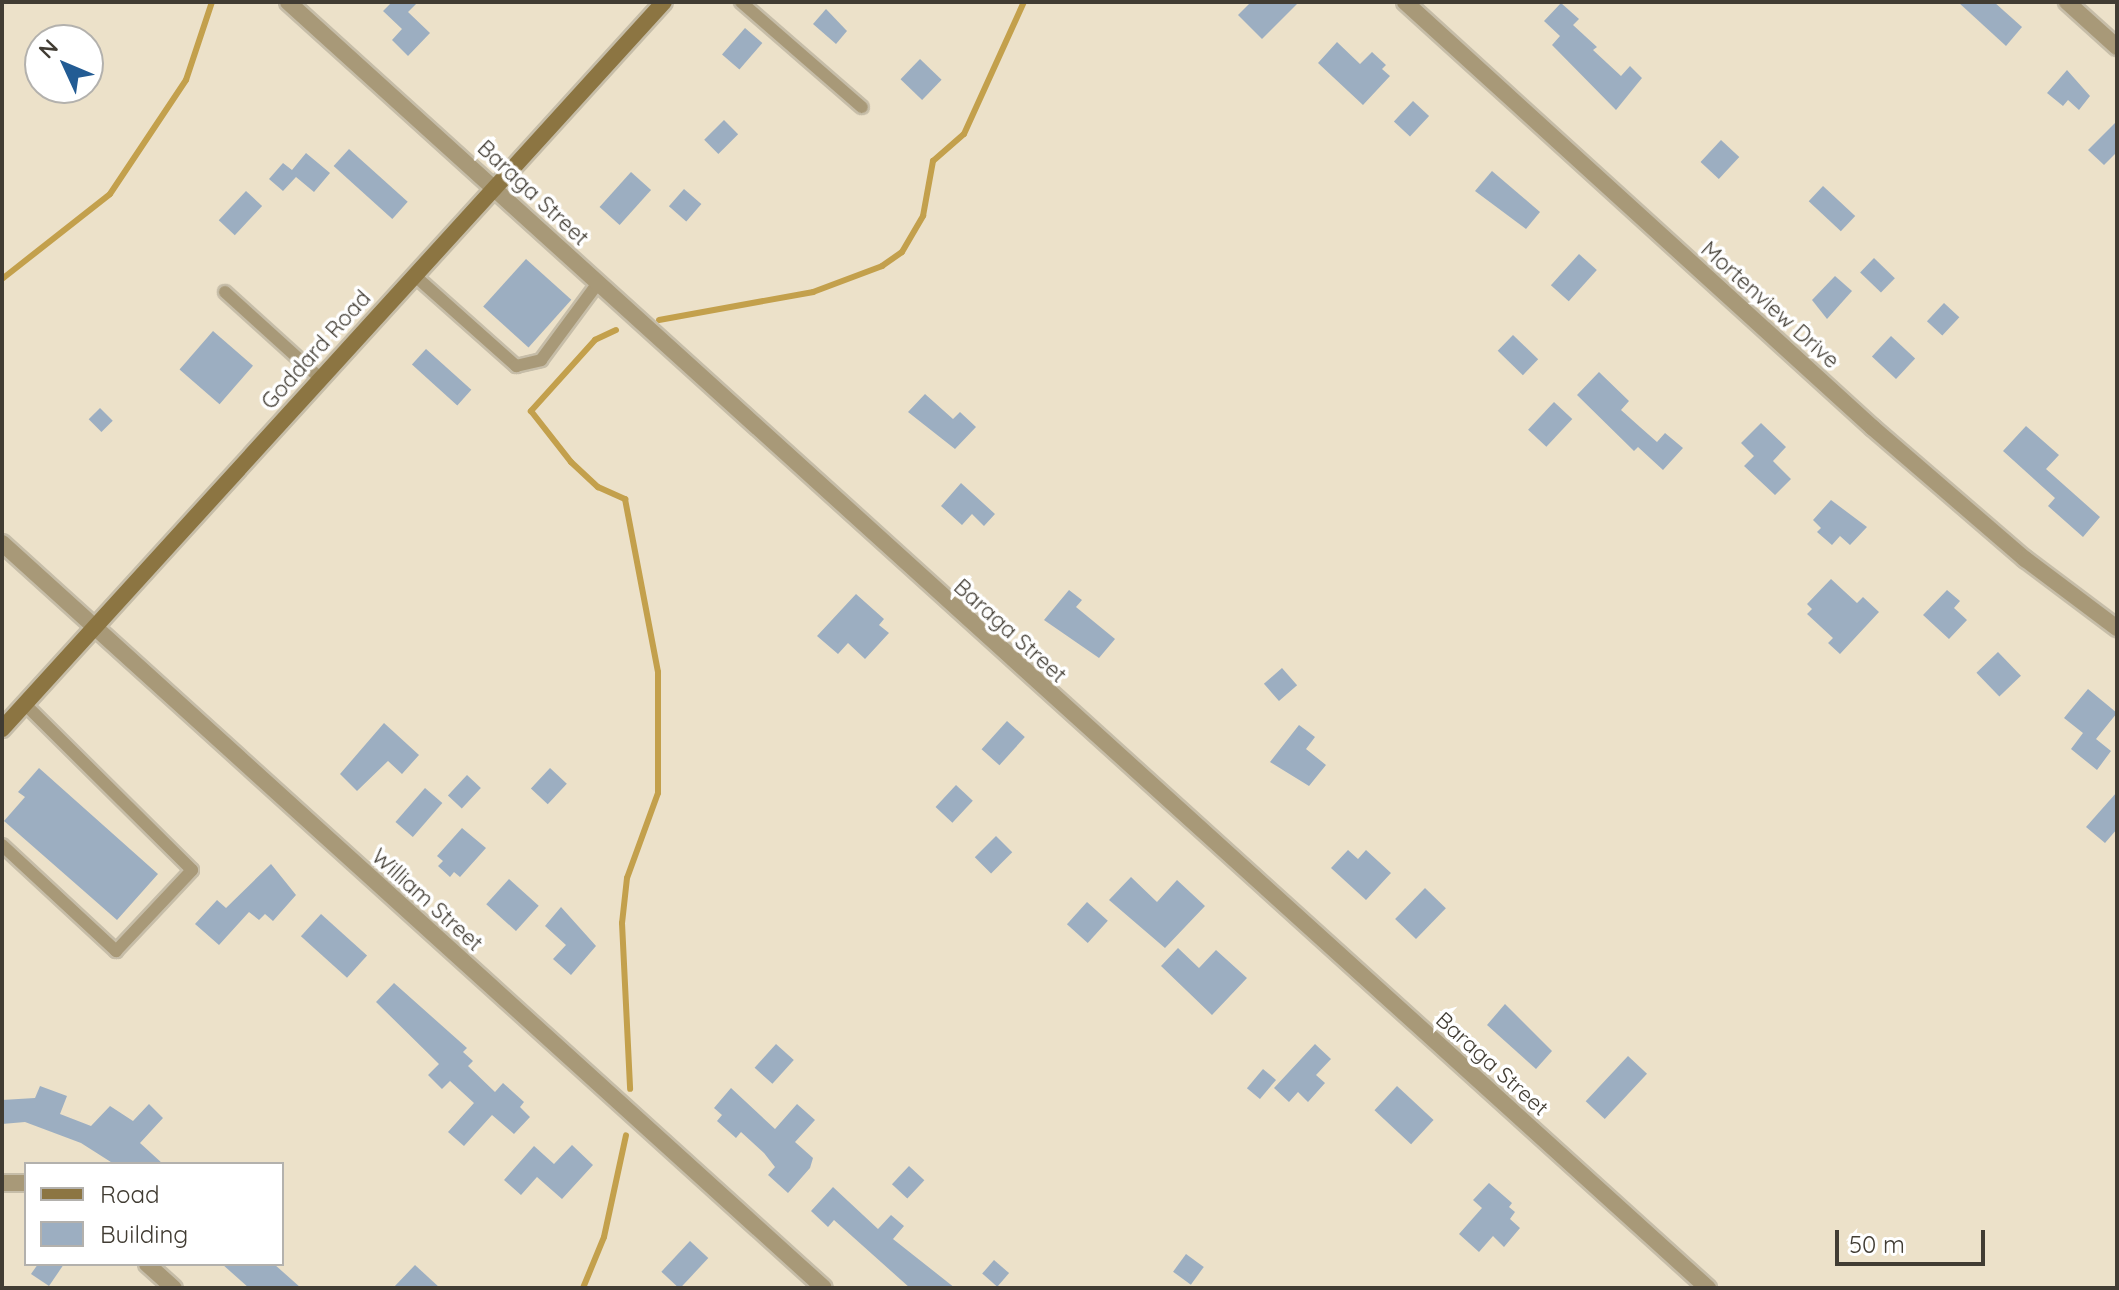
<!DOCTYPE html>
<style>
body{margin:0}
#map{position:relative;width:2119px;height:1290px;overflow:hidden;background:#ece1c9;font-family:Quicksand,sans-serif}
div>[style]{position:absolute}
[style*='--x']{left:calc(var(--x)*1px);top:calc(var(--y)*1px);width:calc(var(--w)*1px);rotate:calc(var(--a)*1deg)}
.stream>*{height:6px;margin:-3px;padding:0 3px;transform-origin:3px;border-radius:3px;background:#c3a04c}
.building>*{inset:0;background:#9caec1;transform-origin:0 0}
.roads{filter:drop-shadow(2px 0 #c6bda8) drop-shadow(-2px 0 #c6bda8) drop-shadow(0 2px #c6bda8) drop-shadow(0 -2px #c6bda8)}
.lane>*{height:12px;margin:-6px;padding:0 6px;transform-origin:6px;border-radius:6px;background:#a89978}
.street>*{height:16px;margin:-8px;padding:0 8px;transform-origin:8px;border-radius:8px;background:#a89978}
.secondary>*{height:16px;margin:-8px;padding:0 8px;transform-origin:8px;border-radius:8px;background:#8c7542}
span{translate:-50% -50%;white-space:nowrap;text-align:center;line-height:1.15;-webkit-text-stroke:7px #fff;paint-order:stroke}
.street-label{font-size:22px;color:#413c33}
.frame{position:absolute;inset:0;border:4px solid #413c33;pointer-events:none}
.legend{position:absolute;left:24px;top:1162px;width:260px;height:104px;box-sizing:border-box;background:#fff;border:2px solid #b3b1ad;margin:0;padding:10px 14px;list-style:none;font-size:24px;color:#413c33}
.legend li{display:flex;align-items:center;gap:16px;height:40px}
.legend b{width:40px;border:2px solid #b3b1ad}
.north{position:absolute;left:24px;top:24px;width:80px;height:80px;box-sizing:border-box;background:#fff;border:2px solid #b3b1ad;border-radius:50%;rotate:314deg;font-size:22px;font-weight:700;line-height:32px;text-align:center;color:#413c33}
.north::after{content:'';display:block;margin:auto;width:28px;height:36px;background:#235c94;clip-path:polygon(50% 0,100% 100%,50% 72%,0 100%)}
.scale{position:absolute;left:1835px;top:1230px;width:150px;height:36px;box-sizing:border-box;border:4px solid #413c33;border-top:0;padding-left:10px;font-size:24px;line-height:28px;white-space:nowrap;color:#413c33;-webkit-text-stroke:6px #fff;paint-order:stroke}
</style>
<div id="map">
<div class="stream">
<div style="--x:2;--y:279;--w:137;--a:-38.2"></div>
<div style="--x:110;--y:194;--w:137;--a:-56.3"></div>
<div style="--x:186;--y:80;--w:82;--a:-71.6"></div>
<div style="--x:659;--y:320;--w:157;--a:-10.3"></div>
<div style="--x:813;--y:292;--w:74;--a:-20.6"></div>
<div style="--x:882;--y:266;--w:24;--a:-35"></div>
<div style="--x:902;--y:252;--w:42;--a:-59.7"></div>
<div style="--x:923;--y:216;--w:56;--a:-79.7"></div>
<div style="--x:933;--y:161;--w:41;--a:-41.1"></div>
<div style="--x:964;--y:134;--w:145;--a:-65.6"></div>
<div style="--x:616;--y:330;--w:23;--a:155"></div>
<div style="--x:595;--y:340;--w:96;--a:132"></div>
<div style="--x:531;--y:411;--w:65;--a:51.9"></div>
<div style="--x:571;--y:462;--w:37;--a:43"></div>
<div style="--x:598;--y:487;--w:30;--a:24"></div>
<div style="--x:625;--y:499;--w:176;--a:79.2"></div>
<div style="--x:658;--y:672;--w:121;--a:90"></div>
<div style="--x:658;--y:793;--w:90;--a:110"></div>
<div style="--x:627;--y:878;--w:45;--a:96.3"></div>
<div style="--x:622;--y:923;--w:166;--a:87.2"></div>
<div style="--x:583;--y:1288;--w:55;--a:-67.6"></div>
<div style="--x:604;--y:1237;--w:104;--a:-77.8"></div>
</div>
<div class="building">
<div style="clip-path:polygon(392px 2px,418px 2px,408px 12px,430px 33px,408px 56px,392px 40px,402px 29px,383px 11px)"></div>
<div style="clip-path:polygon(1251px 2px,1299px 2px,1262px 39px,1238px 15px)"></div>
<div style="clip-path:polygon(1958px 2px,1994px 2px,2022px 27px,2006px 46px)"></div>
<div style="clip-path:polygon(1561px 3px,1579px 19px,1573px 25px,1597px 47px,1593px 50px,1621px 76px,1630px 66px,1642px 78px,1616px 110px,1552px 45px,1560px 36px,1544px 21px)"></div>
<div style="clip-path:polygon(826px 9px,847px 31px,836px 44px,813px 24px)"></div>
<div style="left:745px;top:28px;width:23px;height:35px;rotate:41deg"></div>
<div style="clip-path:polygon(1337px 42px,1360px 64px,1372px 52px,1386px 65px,1382px 69px,1390px 76px,1363px 105px,1318px 63px)"></div>
<div style="left:920px;top:59px;width:30px;height:28px;rotate:44deg"></div>
<div style="clip-path:polygon(2067px 70px,2090px 96px,2079px 110px,2068px 100px,2063px 106px,2047px 93px)"></div>
<div style="left:1413px;top:101px;width:22px;height:28px;rotate:43deg"></div>
<div style="left:724px;top:120px;width:20px;height:28px;rotate:45deg"></div>
<div style="clip-path:polygon(2117px 121px,2117px 152px,2104px 165px,2088px 150px)"></div>
<div style="left:1721px;top:140px;width:25px;height:30px;rotate:43deg"></div>
<div style="left:349px;top:149px;width:79px;height:23px;rotate:42deg"></div>
<div style="clip-path:polygon(306px 153px,330px 173px,314px 192px,296px 177px,283px 191px,269px 179px,283px 163px,292px 170px)"></div>
<div style="clip-path:polygon(1492px 171px,1540px 212px,1526px 229px,1475px 191px)"></div>
<div style="left:631px;top:172px;width:27px;height:47px;rotate:42deg"></div>
<div style="left:1823px;top:186px;width:44px;height:21px;rotate:43deg"></div>
<div style="left:684px;top:189px;width:23px;height:23px;rotate:41deg"></div>
<div style="left:246px;top:191px;width:22px;height:40px;rotate:43deg"></div>
<div style="left:1579px;top:254px;width:24px;height:42px;rotate:42deg"></div>
<div style="left:1874px;top:258px;width:29px;height:20px;rotate:44deg"></div>
<div style="left:526px;top:259px;width:61px;height:64px;rotate:42deg"></div>
<div style="clip-path:polygon(1835px 276px,1852px 291px,1827px 319px,1812px 300px)"></div>
<div style="left:1944px;top:303px;width:21px;height:25px;rotate:43deg"></div>
<div style="left:213px;top:331px;width:53px;height:51px;rotate:41deg"></div>
<div style="left:1513px;top:335px;width:35px;height:22px;rotate:44deg"></div>
<div style="left:1891px;top:336px;width:33px;height:28px;rotate:43deg"></div>
<div style="left:426px;top:349px;width:61px;height:21px;rotate:42deg"></div>
<div style="clip-path:polygon(1599px 372px,1629px 401px,1621px 410px,1640px 427px,1657px 442px,1665px 433px,1683px 448px,1663px 470px,1638px 447px,1634px 451px,1577px 395px)"></div>
<div style="clip-path:polygon(925px 394px,953px 419px,960px 412px,976px 427px,955px 449px,908px 412px)"></div>
<div style="left:1554px;top:402px;width:25px;height:38px;rotate:43deg"></div>
<div style="left:100px;top:408px;width:18px;height:16px;rotate:45deg"></div>
<div style="clip-path:polygon(1761px 423px,1786px 447px,1773px 461px,1791px 479px,1775px 495px,1744px 466px,1754px 456px,1741px 443px)"></div>
<div style="clip-path:polygon(2026px 426px,2059px 455px,2046px 469px,2100px 517px,2083px 537px,2048px 506px,2055px 498px,2003px 451px)"></div>
<div style="clip-path:polygon(961px 483px,995px 514px,984px 526px,972px 514px,962px 525px,941px 506px)"></div>
<div style="clip-path:polygon(1831px 500px,1867px 527px,1850px 545px,1840px 536px,1832px 545px,1817px 532px,1821px 528px,1813px 520px)"></div>
<div style="clip-path:polygon(1831px 579px,1857px 603px,1863px 597px,1879px 612px,1840px 654px,1828px 643px,1833px 638px,1807px 614px,1812px 609px,1807px 604px)"></div>
<div style="clip-path:polygon(1069px 590px,1082px 600px,1076px 607px,1115px 639px,1099px 658px,1044px 620px)"></div>
<div style="clip-path:polygon(1947px 590px,1960px 601px,1954px 608px,1967px 620px,1949px 639px,1923px 615px)"></div>
<div style="clip-path:polygon(856px 594px,884px 619px,879px 625px,889px 633px,865px 659px,848px 643px,838px 654px,817px 636px)"></div>
<div style="left:1998px;top:652px;width:33px;height:30px;rotate:46deg"></div>
<div style="left:1282px;top:668px;width:23px;height:24px;rotate:49deg"></div>
<div style="clip-path:polygon(2088px 689px,2117px 713px,2096px 739px,2111px 751px,2097px 770px,2071px 749px,2083px 733px,2064px 718px)"></div>
<div style="left:1007px;top:721px;width:24px;height:38px;rotate:42deg"></div>
<div style="clip-path:polygon(384px 723px,419px 755px,402px 774px,388px 761px,357px 791px,340px 774px)"></div>
<div style="clip-path:polygon(1299px 725px,1315px 737px,1306px 749px,1326px 765px,1309px 786px,1270px 762px)"></div>
<div style="clip-path:polygon(39px 768px,158px 874px,117px 920px,4px 821px,25px 797px,18px 792px)"></div>
<div style="left:550px;top:768px;width:23px;height:28px;rotate:43deg"></div>
<div style="left:467px;top:775px;width:19px;height:28px;rotate:43deg"></div>
<div style="left:956px;top:785px;width:23px;height:30px;rotate:43deg"></div>
<div style="left:425px;top:788px;width:23px;height:45px;rotate:41deg"></div>
<div style="clip-path:polygon(2117px 792px,2117px 829px,2105px 843px,2086px 827px)"></div>
<div style="clip-path:polygon(462px 828px,486px 848px,460px 877px,454px 872px,450px 877px,438px 866px,443px 861px,437px 856px)"></div>
<div style="left:996px;top:836px;width:23px;height:30px;rotate:45deg"></div>
<div style="clip-path:polygon(1348px 850px,1358px 859px,1366px 850px,1391px 873px,1366px 900px,1331px 868px)"></div>
<div style="clip-path:polygon(271px 864px,296px 895px,273px 921px,265px 914px,259px 920px,249px 912px,219px 945px,195px 924px,217px 900px,226px 908px)"></div>
<div style="clip-path:polygon(1131px 877px,1157px 902px,1177px 880px,1205px 906px,1165px 948px,1109px 900px)"></div>
<div style="left:509px;top:879px;width:40px;height:34px;rotate:42deg"></div>
<div style="left:1425px;top:888px;width:29px;height:43px;rotate:44deg"></div>
<div style="left:1087px;top:902px;width:28px;height:30px;rotate:42deg"></div>
<div style="clip-path:polygon(561px 907px,596px 946px,571px 975px,553px 959px,566px 945px,545px 926px)"></div>
<div style="left:321px;top:914px;width:62px;height:30px;rotate:42deg"></div>
<div style="clip-path:polygon(1178px 948px,1199px 968px,1216px 950px,1247px 978px,1212px 1015px,1161px 966px)"></div>
<div style="clip-path:polygon(394px 983px,467px 1048px,463px 1052px,473px 1061px,468px 1066px,495px 1092px,503px 1083px,524px 1102px,520px 1107px,530px 1117px,514px 1134px,492px 1115px,464px 1146px,448px 1132px,474px 1103px,450px 1081px,442px 1089px,428px 1075px,439px 1064px,376px 1002px)"></div>
<div style="clip-path:polygon(1505px 1004px,1552px 1051px,1536px 1069px,1487px 1025px)"></div>
<div style="left:776px;top:1044px;width:24px;height:32px;rotate:42deg"></div>
<div style="clip-path:polygon(1315px 1044px,1331px 1059px,1316px 1075px,1325px 1083px,1308px 1102px,1298px 1092px,1289px 1102px,1274px 1088px)"></div>
<div style="left:1628px;top:1056px;width:26px;height:62px;rotate:43deg"></div>
<div style="left:1263px;top:1069px;width:17px;height:25px;rotate:40deg"></div>
<div style="clip-path:polygon(40px 1086px,67px 1096px,60px 1114px,91px 1126px,110px 1106px,133px 1121px,149px 1104px,163px 1118px,140px 1143px,163px 1164px,114px 1164px,81px 1143px,25px 1122px,2px 1124px,2px 1100px,35px 1098px)"></div>
<div style="left:1397px;top:1086px;width:50px;height:33px;rotate:43deg"></div>
<div style="clip-path:polygon(731px 1088px,775px 1129px,797px 1104px,815px 1120px,795px 1142px,813px 1158px,810px 1168px,788px 1193px,768px 1175px,775px 1167px,764px 1153px,741px 1132px,736px 1138px,717px 1121px,722px 1115px,714px 1108px)"></div>
<div style="clip-path:polygon(572px 1145px,593px 1165px,562px 1199px,537px 1177px,521px 1195px,504px 1180px,534px 1146px,554px 1164px)"></div>
<div style="left:909px;top:1166px;width:21px;height:25px;rotate:43deg"></div>
<div style="clip-path:polygon(1489px 1183px,1512px 1203px,1509px 1207px,1515px 1212px,1510px 1219px,1520px 1228px,1504px 1247px,1493px 1236px,1479px 1252px,1459px 1234px,1482px 1208px,1473px 1200px)"></div>
<div style="clip-path:polygon(833px 1187px,878px 1229px,891px 1215px,904px 1226px,893px 1239px,955px 1288px,910px 1288px,834px 1220px,828px 1227px,811px 1211px)"></div>
<div style="left:690px;top:1241px;width:25px;height:42px;rotate:43deg"></div>
<div style="left:1186px;top:1254px;width:22px;height:22px;rotate:36deg"></div>
<div style="left:994px;top:1260px;width:20px;height:18px;rotate:41deg"></div>
<div style="clip-path:polygon(38px 1264px,64px 1264px,49px 1286px,31px 1274px)"></div>
<div style="clip-path:polygon(222px 1264px,274px 1264px,301px 1288px,249px 1288px)"></div>
<div style="clip-path:polygon(415px 1265px,440px 1288px,393px 1288px)"></div>
</div>
<div class="roads">
<div class="lane">
<div style="--x:741;--y:2;--w:160;--a:41"></div>
<div style="--x:414;--y:275;--w:137;--a:41.7"></div>
<div style="--x:516;--y:366;--w:26;--a:-13"></div>
<div style="--x:541;--y:360;--w:96;--a:-53.5"></div>
<div style="--x:225;--y:292;--w:128;--a:42.2"></div>
<div style="--x:2;--y:845;--w:156;--a:42.9"></div>
<div style="--x:116;--y:951;--w:111;--a:-46.8"></div>
<div style="--x:192;--y:870;--w:235;--a:-135.2"></div>
</div>
<div class="street">
<div style="--x:288;--y:2;--w:1916;--a:42.17"></div>
<div style="--x:1405;--y:2;--w:633;--a:42.31"></div>
<div style="--x:1873;--y:428;--w:201;--a:40.8"></div>
<div style="--x:2025;--y:559;--w:115;--a:36.9"></div>
<div style="--x:2067;--y:2;--w:67;--a:42"></div>
<div style="--x:2;--y:543;--w:1109;--a:42.19"></div>
<div style="--x:2;--y:1183;--w:24;--a:0"></div>
<div style="--x:147;--y:1264;--w:36;--a:42"></div>
</div>
<div class="secondary">
<div style="--x:2;--y:729;--w:983;--a:-47.68"></div>
</div>
</div>
<div class="street-label">
<span style="left:533px;top:193px;rotate:43deg">Baraga Street</span>
<span style="left:1770px;top:305px;rotate:42deg">Mortenview Drive</span>
<span style="left:316px;top:350px;rotate:-48deg">Goddard Road</span>
<span style="left:1010px;top:631px;rotate:42deg">Baraga Street</span>
<span style="left:427px;top:900px;rotate:42deg">William Street</span>
<span style="left:1492px;top:1064px;rotate:42deg">Baraga Street</span>
</div>
<div class="frame"></div>
<ul class="legend">
<li><b style="height:10px;background:#8c7542"></b>Road</li>
<li><b style="height:22px;background:#9caec1"></b>Building</li>
</ul>
<div class="north">N</div>
<div class="scale">50 m</div>
</div>
